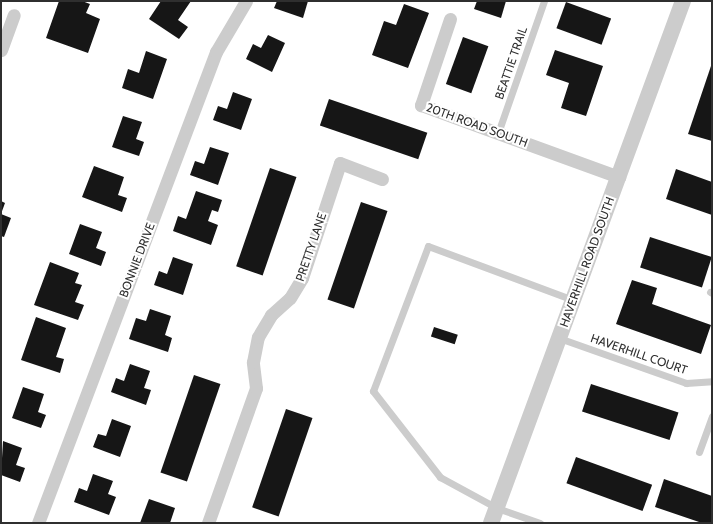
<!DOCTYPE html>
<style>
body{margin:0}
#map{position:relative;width:713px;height:524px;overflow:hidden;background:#fff;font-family:Cabin,sans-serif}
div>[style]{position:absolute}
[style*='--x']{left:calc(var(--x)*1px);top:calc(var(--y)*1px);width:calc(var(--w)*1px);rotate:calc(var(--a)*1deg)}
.building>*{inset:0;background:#161616;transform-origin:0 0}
.service>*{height:7px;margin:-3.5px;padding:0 3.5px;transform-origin:3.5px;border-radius:3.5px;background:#ccc}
.minor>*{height:13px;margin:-6.5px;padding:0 6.5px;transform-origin:6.5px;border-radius:6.5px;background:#ccc}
.tertiary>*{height:16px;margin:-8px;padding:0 8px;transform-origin:8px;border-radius:8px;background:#ccc}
span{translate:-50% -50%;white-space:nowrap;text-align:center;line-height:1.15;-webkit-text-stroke:4px #fff;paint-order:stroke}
.street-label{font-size:12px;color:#2f2f2f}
.frame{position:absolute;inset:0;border:2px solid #2f2f2f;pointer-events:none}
</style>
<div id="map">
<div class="building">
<div style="clip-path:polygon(59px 1px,82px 1px,90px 4px,86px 13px,100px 19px,88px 53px,46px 38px)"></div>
<div style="clip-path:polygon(161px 1px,191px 1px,178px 20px,188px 27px,179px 39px,149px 19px)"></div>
<div style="clip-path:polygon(277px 1px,308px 1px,303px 18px,274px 8px)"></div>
<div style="clip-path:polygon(477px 1px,506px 1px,501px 18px,474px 9px)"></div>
<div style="left:566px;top:2px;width:48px;height:28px;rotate:20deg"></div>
<div style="clip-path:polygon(404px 4px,429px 13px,408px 68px,372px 55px,384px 21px,396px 25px)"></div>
<div style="clip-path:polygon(268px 35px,285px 43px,272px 72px,246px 59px,253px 44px,261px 48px)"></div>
<div style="left:463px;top:37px;width:27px;height:50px;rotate:20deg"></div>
<div style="clip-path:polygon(555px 50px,603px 66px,586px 116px,561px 108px,569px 83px,546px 75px)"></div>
<div style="clip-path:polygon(146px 51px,167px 59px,153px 99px,122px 88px,128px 69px,139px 73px)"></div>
<div style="clip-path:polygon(712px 63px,712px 141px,688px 134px)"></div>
<div style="clip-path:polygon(233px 92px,252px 99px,241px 130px,213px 120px,218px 106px,227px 109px)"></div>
<div style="left:329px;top:99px;width:104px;height:28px;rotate:19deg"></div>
<div style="clip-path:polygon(123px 116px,142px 122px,136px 139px,144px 142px,139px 156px,112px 147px)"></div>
<div style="clip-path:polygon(210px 147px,229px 153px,218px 185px,190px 175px,195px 161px,204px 164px)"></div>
<div style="clip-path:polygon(94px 166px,124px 177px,118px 195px,127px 198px,122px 212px,82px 197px)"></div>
<div style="left:270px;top:168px;width:28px;height:104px;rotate:19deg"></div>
<div style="clip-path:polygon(676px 169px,712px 182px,712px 215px,666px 199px)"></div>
<div style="clip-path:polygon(196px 191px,222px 200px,218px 212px,212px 210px,208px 221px,218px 225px,211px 245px,173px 231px,178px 216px,186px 219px)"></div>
<div style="clip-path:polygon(1px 201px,5px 203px,1px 214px)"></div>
<div style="left:361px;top:202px;width:28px;height:103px;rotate:19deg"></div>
<div style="clip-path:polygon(1px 214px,11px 218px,4px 237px,1px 236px)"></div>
<div style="clip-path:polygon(80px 224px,102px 232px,96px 248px,106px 252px,101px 266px,69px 254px)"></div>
<div style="left:650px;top:237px;width:65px;height:32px;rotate:18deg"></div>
<div style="clip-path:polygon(173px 257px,193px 264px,183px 295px,154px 285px,159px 271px,167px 274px)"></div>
<div style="clip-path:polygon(50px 262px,79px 273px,75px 283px,82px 285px,75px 302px,84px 305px,78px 320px,34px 305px)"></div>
<div style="clip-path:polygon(632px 280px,657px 288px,652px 304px,711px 325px,701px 354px,616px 324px)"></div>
<div style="clip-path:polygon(150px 309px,171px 316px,165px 335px,172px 338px,168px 352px,129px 339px,136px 318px,146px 321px)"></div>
<div style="clip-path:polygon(36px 317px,66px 328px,56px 357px,64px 359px,60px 373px,21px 360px)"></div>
<div style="left:434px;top:327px;width:25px;height:10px;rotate:18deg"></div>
<div style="clip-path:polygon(130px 364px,150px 371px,144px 388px,151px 390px,146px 405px,111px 392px,116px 378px,124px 381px)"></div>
<div style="left:194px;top:375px;width:28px;height:103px;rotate:19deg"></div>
<div style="left:591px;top:384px;width:92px;height:29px;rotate:18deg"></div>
<div style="clip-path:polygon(23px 387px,44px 394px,38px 412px,46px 415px,41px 428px,12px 418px)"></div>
<div style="left:286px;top:409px;width:28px;height:104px;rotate:19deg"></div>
<div style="clip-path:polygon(112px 419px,131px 426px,120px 457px,93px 447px,98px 434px,106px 436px)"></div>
<div style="clip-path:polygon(3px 441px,22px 448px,16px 465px,25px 468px,20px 482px,1px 475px)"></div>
<div style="left:576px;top:457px;width:81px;height:28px;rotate:20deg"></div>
<div style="clip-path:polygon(93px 474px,113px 481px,108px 494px,116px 497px,109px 515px,74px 502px,79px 488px,87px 491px)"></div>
<div style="clip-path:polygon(664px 479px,712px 496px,712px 523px,702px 523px,655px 507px)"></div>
<div style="clip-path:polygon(149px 499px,175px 508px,170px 523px,140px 523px)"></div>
</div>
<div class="service">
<div style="--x:498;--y:133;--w:140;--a:-70.8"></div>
<div style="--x:710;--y:292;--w:2;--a:27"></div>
<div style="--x:559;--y:338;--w:135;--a:19.5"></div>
<div style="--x:686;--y:383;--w:26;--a:-4"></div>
<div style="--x:699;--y:452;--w:38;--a:-70"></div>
<div style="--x:540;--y:523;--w:46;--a:-160.8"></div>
<div style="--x:497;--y:508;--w:65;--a:-151.5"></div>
<div style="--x:440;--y:477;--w:109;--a:-127.9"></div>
<div style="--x:373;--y:391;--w:155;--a:-69.2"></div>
<div style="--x:428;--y:246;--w:155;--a:20.4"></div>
</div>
<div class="minor">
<div style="--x:450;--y:19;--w:91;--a:108.6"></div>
<div style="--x:421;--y:105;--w:211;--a:20"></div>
<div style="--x:1;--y:50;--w:37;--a:-70"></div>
<div style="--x:38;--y:523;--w:504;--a:-69.3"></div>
<div style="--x:216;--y:52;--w:59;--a:-59.5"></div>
<div style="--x:208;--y:523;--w:143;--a:-70.4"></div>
<div style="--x:256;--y:388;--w:26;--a:-97"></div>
<div style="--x:253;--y:362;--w:25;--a:-79"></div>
<div style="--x:258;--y:337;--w:26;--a:-59"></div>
<div style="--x:271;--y:315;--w:25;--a:-42"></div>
<div style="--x:290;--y:298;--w:23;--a:-59"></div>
<div style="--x:302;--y:278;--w:121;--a:-71.7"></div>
<div style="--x:340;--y:163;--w:45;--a:20.9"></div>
</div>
<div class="tertiary">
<div style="--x:491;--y:523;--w:556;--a:-69.81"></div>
</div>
<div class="street-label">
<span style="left:511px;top:63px;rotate:-71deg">BEATTIE TRAIL</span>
<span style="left:477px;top:125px;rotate:20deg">20TH ROAD SOUTH</span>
<span style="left:311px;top:247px;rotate:-71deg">PRETTY LANE</span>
<span style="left:137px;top:260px;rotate:-69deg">BONNIE DRIVE</span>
<span style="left:587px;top:262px;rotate:-70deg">HAVERHILL ROAD SOUTH</span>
<span style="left:639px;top:354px;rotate:19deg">HAVERHILL COURT</span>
</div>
<div class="frame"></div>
</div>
